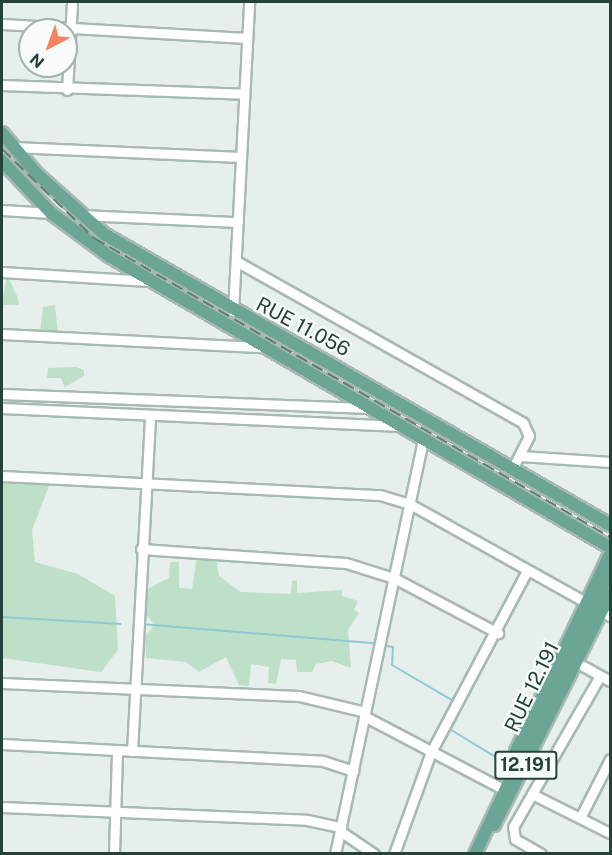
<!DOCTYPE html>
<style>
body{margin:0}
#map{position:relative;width:612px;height:855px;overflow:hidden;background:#e6efeb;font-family:"Public Sans",sans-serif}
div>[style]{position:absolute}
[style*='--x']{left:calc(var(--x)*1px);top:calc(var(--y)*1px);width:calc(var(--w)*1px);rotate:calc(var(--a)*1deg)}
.green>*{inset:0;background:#bfe0c8}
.stream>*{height:2px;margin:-1px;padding:0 1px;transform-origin:1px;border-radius:1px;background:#8ec9d4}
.roads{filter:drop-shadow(2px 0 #a8b8b2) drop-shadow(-2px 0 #a8b8b2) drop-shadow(0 2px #a8b8b2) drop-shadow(0 -2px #a8b8b2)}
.minor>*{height:9px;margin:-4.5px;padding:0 4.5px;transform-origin:4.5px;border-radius:4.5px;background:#fff}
.major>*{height:12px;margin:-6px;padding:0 6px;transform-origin:6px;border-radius:6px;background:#6aa596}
.rail>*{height:2px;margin-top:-1px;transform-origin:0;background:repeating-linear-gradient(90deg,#5f7d75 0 12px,transparent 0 18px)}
span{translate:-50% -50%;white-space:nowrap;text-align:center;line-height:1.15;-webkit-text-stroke:5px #f7fbf9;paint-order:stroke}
.shield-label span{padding:2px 4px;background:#f7fbf9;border:2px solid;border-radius:4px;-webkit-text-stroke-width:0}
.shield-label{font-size:18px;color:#24423a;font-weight:700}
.street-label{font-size:20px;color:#24423a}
.frame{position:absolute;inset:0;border:3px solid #24423a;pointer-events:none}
.north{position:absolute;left:18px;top:18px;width:60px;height:60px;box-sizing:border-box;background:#f7fbf9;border:2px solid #a3b1ad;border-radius:50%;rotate:221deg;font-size:16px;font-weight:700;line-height:24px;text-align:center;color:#24423a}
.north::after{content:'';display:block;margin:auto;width:21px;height:27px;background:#f4845f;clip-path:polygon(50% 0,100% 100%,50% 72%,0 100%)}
</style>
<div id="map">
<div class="green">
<div style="clip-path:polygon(7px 275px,17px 296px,19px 305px,2px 305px)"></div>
<div style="clip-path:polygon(55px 305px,58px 335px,40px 332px,43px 307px)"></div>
<div style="clip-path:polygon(48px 368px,76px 367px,84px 370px,84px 376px,65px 387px,61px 378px,47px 378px)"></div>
<div style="clip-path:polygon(2px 478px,51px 481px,32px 530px,35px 562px,78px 574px,115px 596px,118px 650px,101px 672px,2px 658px)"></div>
<div style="clip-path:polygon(197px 556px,216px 558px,219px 576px,241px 592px,291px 594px,292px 581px,297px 580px,297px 593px,342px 590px,342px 596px,358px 601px,354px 610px,359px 613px,348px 630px,351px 668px,332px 661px,316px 664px,312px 672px,297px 672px,296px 660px,281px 659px,276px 684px,268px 683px,269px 667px,251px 664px,249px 686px,239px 685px,226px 657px,199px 672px,186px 662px,146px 658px,145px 637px,154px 625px,146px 614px,147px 589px,169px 578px,170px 562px,179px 562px,179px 588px,192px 589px)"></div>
</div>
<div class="stream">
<div style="--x:2;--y:617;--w:119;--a:3.4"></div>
<div style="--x:141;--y:624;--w:234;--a:4.7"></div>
<div style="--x:382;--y:645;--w:11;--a:10"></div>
<div style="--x:393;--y:647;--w:18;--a:93"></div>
<div style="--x:392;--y:665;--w:73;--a:30.4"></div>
<div style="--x:448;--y:728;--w:54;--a:31.3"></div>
</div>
<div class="roads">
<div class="minor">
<div style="--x:2;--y:24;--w:245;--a:3.3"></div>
<div style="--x:2;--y:85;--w:242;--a:2.1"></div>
<div style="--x:67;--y:90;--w:88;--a:-86.7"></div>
<div style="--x:13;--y:147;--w:228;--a:2.5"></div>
<div style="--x:2;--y:210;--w:49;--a:3.5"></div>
<div style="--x:81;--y:215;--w:157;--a:2.6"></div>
<div style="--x:236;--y:261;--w:330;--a:29.4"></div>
<div style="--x:523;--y:423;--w:14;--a:65"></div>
<div style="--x:529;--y:436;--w:35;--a:117"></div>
<div style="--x:2;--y:272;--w:147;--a:3.5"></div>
<div style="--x:233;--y:311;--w:309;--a:-87"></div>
<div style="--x:2;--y:334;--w:261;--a:2.9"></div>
<div style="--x:2;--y:394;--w:368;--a:2.2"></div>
<div style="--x:2;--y:408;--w:399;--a:2.6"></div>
<div style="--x:521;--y:456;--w:89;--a:3.9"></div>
<div style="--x:2;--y:476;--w:378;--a:2.9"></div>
<div style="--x:380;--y:495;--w:31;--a:17"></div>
<div style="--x:410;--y:504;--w:201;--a:29.2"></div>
<div style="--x:141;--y:549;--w:205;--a:3.9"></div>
<div style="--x:346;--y:563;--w:50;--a:17.4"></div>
<div style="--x:394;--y:578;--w:118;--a:27.9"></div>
<div style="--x:608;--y:615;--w:2;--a:27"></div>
<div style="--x:583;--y:666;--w:31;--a:29"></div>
<div style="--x:2;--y:683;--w:297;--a:2.5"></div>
<div style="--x:299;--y:696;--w:68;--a:13.6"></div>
<div style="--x:364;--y:716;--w:157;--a:27.7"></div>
<div style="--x:2;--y:744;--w:321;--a:3"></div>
<div style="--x:323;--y:761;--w:32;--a:18"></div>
<div style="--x:132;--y:751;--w:335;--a:-86.9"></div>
<div style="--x:532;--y:794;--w:87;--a:26.6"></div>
<div style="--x:2;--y:807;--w:305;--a:2.4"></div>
<div style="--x:307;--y:820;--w:35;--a:12"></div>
<div style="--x:580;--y:818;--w:66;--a:-63"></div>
<div style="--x:340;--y:831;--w:41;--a:34.1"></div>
<div style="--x:114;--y:854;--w:104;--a:-88.3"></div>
<div style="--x:335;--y:854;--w:426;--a:-78"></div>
<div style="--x:394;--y:854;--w:109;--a:-70.1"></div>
<div style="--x:431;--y:752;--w:205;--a:-62.1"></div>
<div style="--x:541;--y:854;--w:30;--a:-150"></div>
<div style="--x:515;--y:839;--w:12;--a:-99"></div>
<div style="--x:513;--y:827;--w:174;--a:-60.1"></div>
</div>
<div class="major">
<div style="--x:2;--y:133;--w:54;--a:49.5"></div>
<div style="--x:37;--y:174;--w:90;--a:41.8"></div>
<div style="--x:104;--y:234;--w:584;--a:29.9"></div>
<div style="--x:2;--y:161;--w:71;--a:46.7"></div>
<div style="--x:51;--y:213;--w:72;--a:36.6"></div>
<div style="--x:109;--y:256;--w:575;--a:30.18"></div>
<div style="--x:516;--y:751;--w:216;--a:-64.5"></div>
<div style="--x:494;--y:825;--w:258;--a:-63.3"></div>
<div style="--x:475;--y:854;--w:314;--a:-64.6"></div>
</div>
</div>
<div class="rail">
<div style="--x:2;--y:149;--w:128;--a:44.1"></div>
<div style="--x:94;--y:238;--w:596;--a:30.09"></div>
</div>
<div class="shield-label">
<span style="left:526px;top:765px">12.191</span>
</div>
<div class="street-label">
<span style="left:303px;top:327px;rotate:28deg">RUE 11.056</span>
<span style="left:532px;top:687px;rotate:-64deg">RUE 12.191</span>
</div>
<div class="frame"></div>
<div class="north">N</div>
</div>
